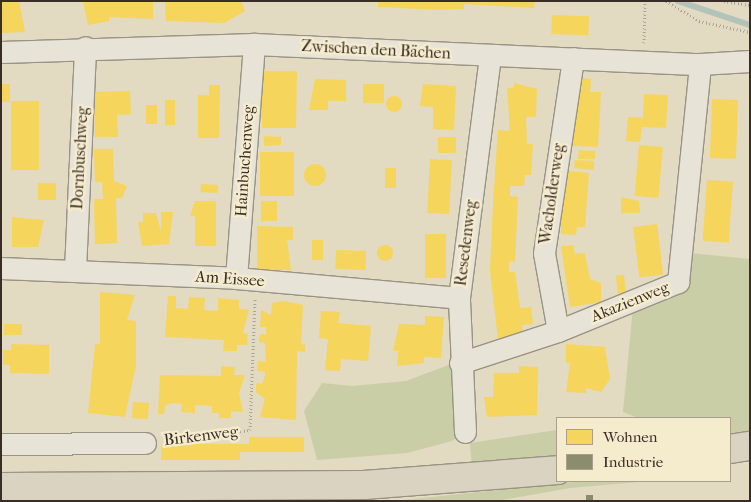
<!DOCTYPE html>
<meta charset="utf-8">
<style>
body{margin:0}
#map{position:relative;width:751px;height:502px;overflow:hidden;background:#e2dac1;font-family:"IM FELL French Canon",serif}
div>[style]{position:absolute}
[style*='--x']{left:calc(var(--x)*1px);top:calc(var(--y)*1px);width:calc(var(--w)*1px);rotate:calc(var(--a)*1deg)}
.green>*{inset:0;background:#c9cea6}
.homes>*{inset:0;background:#f6d55c;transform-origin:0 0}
.round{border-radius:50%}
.industry>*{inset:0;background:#8c8c6e;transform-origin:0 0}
.stream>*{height:5.5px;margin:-2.75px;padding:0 2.75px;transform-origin:2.75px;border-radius:2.75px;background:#b2c4ba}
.path>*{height:3px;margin-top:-1.5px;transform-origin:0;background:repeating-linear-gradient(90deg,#aaa59c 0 1px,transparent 0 3.5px)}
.roads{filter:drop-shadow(1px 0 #999384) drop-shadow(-1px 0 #999384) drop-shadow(0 1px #999384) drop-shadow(0 -1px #999384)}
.street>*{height:21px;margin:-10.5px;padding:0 10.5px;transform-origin:10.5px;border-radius:10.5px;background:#e7e3d7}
.primary>*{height:28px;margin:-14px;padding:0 14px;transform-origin:14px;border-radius:14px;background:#dbd3c2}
span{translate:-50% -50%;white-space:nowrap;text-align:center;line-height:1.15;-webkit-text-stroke:5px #f5ecce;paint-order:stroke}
.street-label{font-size:16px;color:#3a2c26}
.frame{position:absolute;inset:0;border:2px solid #3a2c26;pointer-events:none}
.legend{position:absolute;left:556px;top:417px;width:175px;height:65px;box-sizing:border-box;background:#f5ecce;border:1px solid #aa9f8b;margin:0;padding:6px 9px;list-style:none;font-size:15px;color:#3a2c26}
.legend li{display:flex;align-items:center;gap:10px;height:25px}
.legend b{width:25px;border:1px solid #aa9f8b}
</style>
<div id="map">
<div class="green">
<div style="clip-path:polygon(680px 252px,750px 259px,750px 446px,730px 449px,730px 418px,639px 418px,623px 412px,633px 307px,678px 282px)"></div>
<div style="clip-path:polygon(454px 363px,465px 432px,452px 441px,407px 453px,317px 460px,304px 411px,322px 383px,352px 386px,406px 381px)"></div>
<div style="clip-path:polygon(557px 430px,557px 470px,473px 479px,470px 443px)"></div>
<div style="clip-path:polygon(582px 481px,650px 481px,570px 488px,496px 501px,394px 501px)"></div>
</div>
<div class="homes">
<div style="clip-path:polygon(19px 1px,25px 32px,1px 33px,1px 2px)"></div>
<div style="clip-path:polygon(83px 1px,153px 1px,153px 19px,109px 17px,109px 21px,88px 25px)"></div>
<div style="clip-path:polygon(165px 1px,241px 1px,245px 11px,224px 23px,166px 21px)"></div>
<div style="clip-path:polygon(378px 1px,535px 1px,534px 8px,464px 4px,464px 9px,438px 10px,378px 7px)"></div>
<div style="left:552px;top:15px;width:37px;height:19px;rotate:2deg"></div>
<div style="clip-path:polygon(262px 71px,297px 71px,296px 128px,262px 128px,262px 117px,257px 117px,257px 105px,262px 104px,262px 91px,257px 91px)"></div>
<div style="clip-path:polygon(575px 78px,591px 79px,590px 92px,601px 92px,598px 147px,573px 146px)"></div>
<div style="clip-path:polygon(315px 79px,346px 80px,346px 101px,328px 101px,328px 110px,309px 110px)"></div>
<div style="clip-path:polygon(514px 83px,537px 89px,536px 117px,526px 117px,527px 144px,533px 144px,531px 175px,525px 175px,524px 186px,510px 186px,510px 196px,518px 197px,515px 262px,509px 261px,509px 272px,515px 272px,520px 308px,531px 307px,533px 324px,522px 325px,523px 335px,498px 339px,490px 271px,493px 204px,498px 130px,510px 131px,507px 88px,514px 88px)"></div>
<div style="left:1px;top:84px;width:9px;height:18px"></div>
<div style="left:363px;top:84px;width:21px;height:19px"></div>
<div style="clip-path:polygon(423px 84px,456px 86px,454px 130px,433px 129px,433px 107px,420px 106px)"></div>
<div style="clip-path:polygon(209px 85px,220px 85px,219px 138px,198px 138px,198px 95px,209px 95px)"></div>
<div style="clip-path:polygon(130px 91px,131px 114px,117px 115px,118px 137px,95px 137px,94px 92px)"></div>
<div style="clip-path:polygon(644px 94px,668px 95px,666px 128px,642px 127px,640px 142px,626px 141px,628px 117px,643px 118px)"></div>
<div class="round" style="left:386px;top:96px;width:16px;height:16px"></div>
<div style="left:712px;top:99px;width:26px;height:59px;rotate:2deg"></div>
<div style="left:165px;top:100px;width:10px;height:25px"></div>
<div style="left:11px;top:101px;width:28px;height:69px"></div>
<div style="left:146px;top:105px;width:11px;height:19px"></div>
<div style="clip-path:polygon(264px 136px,281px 137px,281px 145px,264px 146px)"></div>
<div style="left:438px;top:137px;width:18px;height:16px"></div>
<div style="left:639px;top:145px;width:24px;height:51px;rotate:5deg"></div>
<div style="clip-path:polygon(94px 149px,113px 149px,114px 181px,127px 186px,122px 198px,116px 198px,117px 243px,95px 244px,94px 199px,103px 199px,102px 182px,95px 182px)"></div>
<div style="clip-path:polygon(579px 150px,595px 151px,595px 159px,578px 159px)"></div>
<div style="left:260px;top:152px;width:34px;height:44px"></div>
<div style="left:430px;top:159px;width:22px;height:54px;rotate:3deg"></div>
<div style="clip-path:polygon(575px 160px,594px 161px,594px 170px,574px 168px)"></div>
<div class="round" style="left:304px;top:164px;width:22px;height:22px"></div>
<div style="left:385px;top:168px;width:11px;height:20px"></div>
<div style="clip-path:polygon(560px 170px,589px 173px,585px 227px,577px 227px,576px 235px,561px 234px,561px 225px,556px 225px)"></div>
<div style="left:707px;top:180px;width:26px;height:61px;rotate:4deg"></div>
<div style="left:38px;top:183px;width:18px;height:17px"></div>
<div style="left:201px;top:184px;width:17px;height:8px;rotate:3deg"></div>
<div style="clip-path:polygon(621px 197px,639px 201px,640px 213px,621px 213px)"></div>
<div style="clip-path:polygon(195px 201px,216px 201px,216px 246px,195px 246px,195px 216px,190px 216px)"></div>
<div style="left:261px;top:201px;width:16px;height:20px"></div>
<div style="clip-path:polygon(161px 212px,173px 212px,169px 244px,142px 246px,138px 222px,143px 222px,143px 213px,156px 213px,161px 232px)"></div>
<div style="clip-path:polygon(12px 217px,44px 220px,38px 247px,12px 247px)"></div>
<div style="left:657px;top:224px;width:51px;height:24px;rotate:83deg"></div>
<div style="clip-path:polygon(257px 226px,293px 227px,293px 240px,287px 240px,291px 270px,257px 270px)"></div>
<div style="left:425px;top:234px;width:21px;height:44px"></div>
<div style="left:312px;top:240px;width:11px;height:20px"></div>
<div class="round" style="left:377px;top:245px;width:16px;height:16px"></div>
<div style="clip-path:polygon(573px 245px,575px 254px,585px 253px,590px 279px,601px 283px,601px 302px,570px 307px,561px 246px)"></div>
<div style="left:336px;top:250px;width:30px;height:19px;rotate:2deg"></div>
<div style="left:624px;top:275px;width:18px;height:8px;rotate:84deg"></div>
<div style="clip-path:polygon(100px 292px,135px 295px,127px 320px,136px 321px,136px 365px,125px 417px,88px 413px,95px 344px,100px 344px)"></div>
<div style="clip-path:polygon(168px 296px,176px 296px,176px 308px,188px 309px,189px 297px,205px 298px,204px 310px,218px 311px,218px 298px,239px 300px,239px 309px,249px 310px,243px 333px,248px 334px,247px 345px,237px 345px,237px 351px,223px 351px,224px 340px,165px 337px)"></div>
<div style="clip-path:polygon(283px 301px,303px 305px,301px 344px,305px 345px,305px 352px,297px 351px,296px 420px,260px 417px,265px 399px,256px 392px,256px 383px,262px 384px,265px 376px,265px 372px,257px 371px,258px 361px,266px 362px,265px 343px,259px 342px,260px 334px,266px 335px,266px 327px,260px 327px,261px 310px,271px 315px,272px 303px)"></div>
<div style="clip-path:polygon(321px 311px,340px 312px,338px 323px,371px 326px,368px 361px,341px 359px,340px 371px,325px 370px,328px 339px,319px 338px)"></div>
<div style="clip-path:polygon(425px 316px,444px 317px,441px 358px,424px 357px,424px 363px,397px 366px,398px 351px,393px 351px,399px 324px,425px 325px)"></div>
<div style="left:4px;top:324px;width:18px;height:11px"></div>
<div style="clip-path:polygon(11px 344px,49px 345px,49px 374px,10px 373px,10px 365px,3px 365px,3px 350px,11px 350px)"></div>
<div style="clip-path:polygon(566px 344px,605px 347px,610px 379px,601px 392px,586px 388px,586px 393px,566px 392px,570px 363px,566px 363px)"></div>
<div style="clip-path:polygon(221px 366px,235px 367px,234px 375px,245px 375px,239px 393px,243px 412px,231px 411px,231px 418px,219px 418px,219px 413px,212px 413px,212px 406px,195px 405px,195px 413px,181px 412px,182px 404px,173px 403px,165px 405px,164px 414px,158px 414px,160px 375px,221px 376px)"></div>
<div style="clip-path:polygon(519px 366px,538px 367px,537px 415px,487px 417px,484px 397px,493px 397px,494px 373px,519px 373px)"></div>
<div style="left:133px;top:402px;width:16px;height:16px;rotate:4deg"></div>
<div style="clip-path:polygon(249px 437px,304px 437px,304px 452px,240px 452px,240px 460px,161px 460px,161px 444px,249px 444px)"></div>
</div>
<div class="industry">
<div style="left:586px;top:495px;width:7px;height:6px"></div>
</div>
<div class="stream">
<div style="--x:678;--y:1;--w:76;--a:18.4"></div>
</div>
<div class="path">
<div style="--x:666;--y:1;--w:39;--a:31"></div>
<div style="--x:699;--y:21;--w:52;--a:12.2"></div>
<div style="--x:724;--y:1;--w:26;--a:9"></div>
<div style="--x:644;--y:43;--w:42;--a:-88.6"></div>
<div style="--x:164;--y:441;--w:87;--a:-7.3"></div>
<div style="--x:250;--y:430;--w:132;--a:-87.8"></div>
</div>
<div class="roads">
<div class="street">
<div style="--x:1;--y:52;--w:253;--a:-1.8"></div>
<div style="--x:254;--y:44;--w:446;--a:2.6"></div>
<div style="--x:700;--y:64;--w:50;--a:-3.4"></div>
<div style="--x:1;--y:268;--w:235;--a:2.4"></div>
<div style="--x:236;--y:278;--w:224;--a:5.1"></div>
<div style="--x:75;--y:270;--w:223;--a:-87.4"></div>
<div style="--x:236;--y:278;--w:235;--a:-85.6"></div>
<div style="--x:558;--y:331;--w:79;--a:-100.2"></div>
<div style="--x:544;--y:253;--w:197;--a:-81.5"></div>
<div style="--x:460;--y:363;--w:103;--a:-18.1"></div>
<div style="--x:558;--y:331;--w:130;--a:-22.2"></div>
<div style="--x:678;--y:282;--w:219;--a:-84.2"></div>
<div style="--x:465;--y:432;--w:134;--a:-92.6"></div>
<div style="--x:459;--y:298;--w:245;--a:-82.7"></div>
<div style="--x:1;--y:444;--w:144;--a:-0.4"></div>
</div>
<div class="primary">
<div style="--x:730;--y:449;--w:20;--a:-9"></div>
<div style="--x:1;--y:487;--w:363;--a:-0.3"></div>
<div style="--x:364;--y:485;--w:194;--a:-4.4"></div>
</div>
</div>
<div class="street-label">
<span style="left:376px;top:50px;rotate:3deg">Zwischen den Bächen</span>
<span style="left:80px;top:158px;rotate:-87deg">Dornbuschweg</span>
<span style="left:245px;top:161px;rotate:-86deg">Hainbuchenweg</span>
<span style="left:552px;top:194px;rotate:-82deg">Wacholderweg</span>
<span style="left:466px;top:243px;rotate:-83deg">Resedenweg</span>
<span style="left:230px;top:279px;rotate:4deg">Am Eissee</span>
<span style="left:630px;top:302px;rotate:-22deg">Akazienweg</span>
<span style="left:201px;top:436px;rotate:-7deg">Birkenweg</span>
</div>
<div class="frame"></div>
<ul class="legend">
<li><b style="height:14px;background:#f6d55c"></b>Wohnen</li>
<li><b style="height:14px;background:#8c8c6e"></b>Industrie</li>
</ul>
</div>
